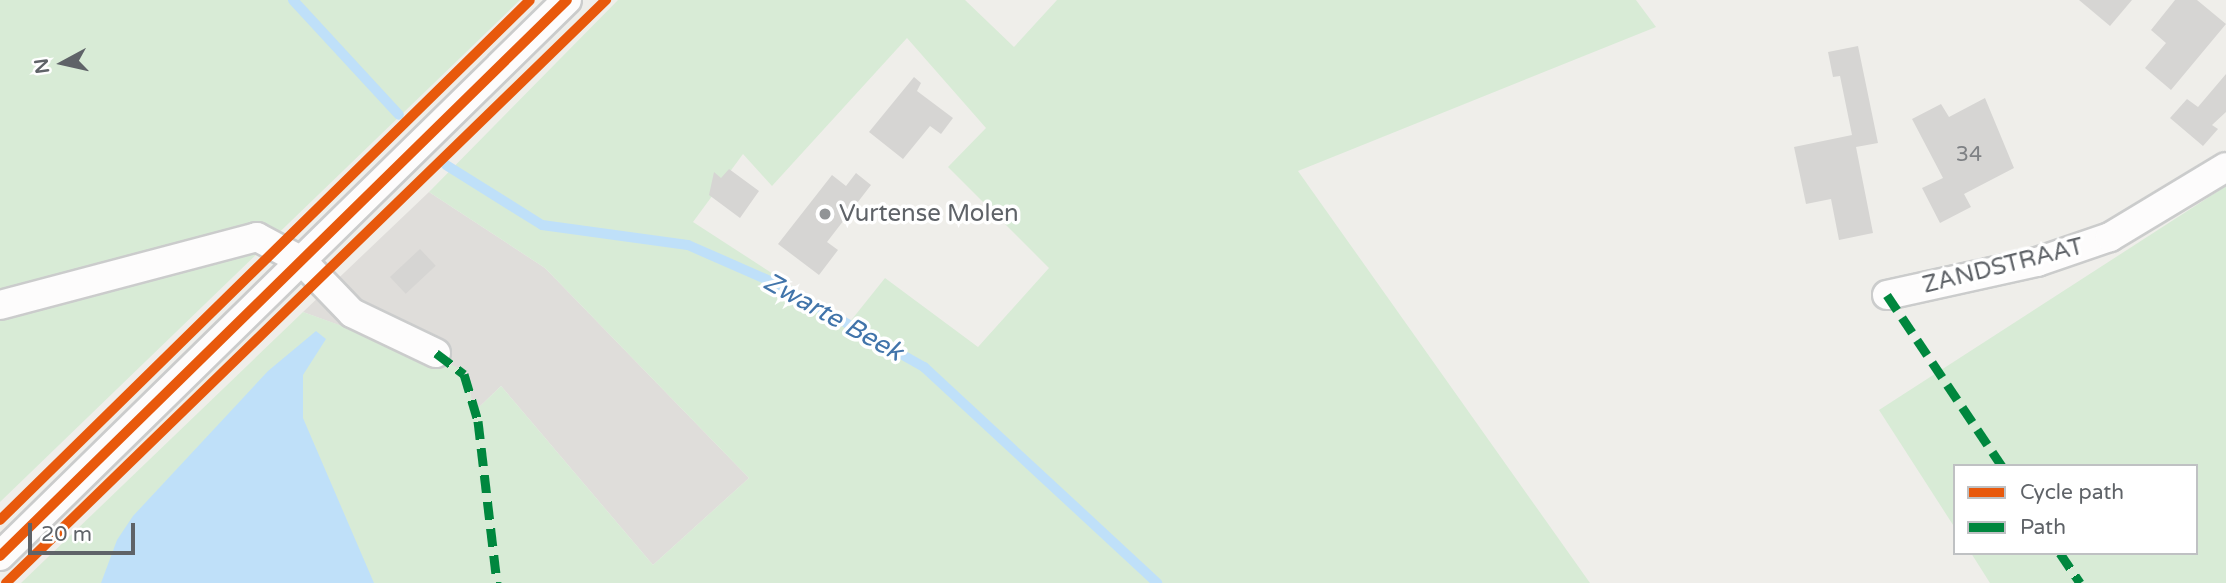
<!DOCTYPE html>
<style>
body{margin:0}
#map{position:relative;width:2226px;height:583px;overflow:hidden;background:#efeeea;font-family:"Varela Round",sans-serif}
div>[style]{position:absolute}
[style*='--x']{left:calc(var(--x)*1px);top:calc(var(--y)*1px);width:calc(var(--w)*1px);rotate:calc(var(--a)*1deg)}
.industrial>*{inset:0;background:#dfddda}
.green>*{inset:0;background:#d8ebd6}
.water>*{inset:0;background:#bfe0f9}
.stream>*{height:10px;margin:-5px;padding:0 5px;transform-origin:5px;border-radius:5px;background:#bfe0f9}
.building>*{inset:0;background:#d6d5d3;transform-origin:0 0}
.roads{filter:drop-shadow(2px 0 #cbcccc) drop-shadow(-2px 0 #cbcccc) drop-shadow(0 2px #cbcccc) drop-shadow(0 -2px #cbcccc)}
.street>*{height:28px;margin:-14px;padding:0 14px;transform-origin:14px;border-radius:14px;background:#fdfcfc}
.quiet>*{height:9px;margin-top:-4.5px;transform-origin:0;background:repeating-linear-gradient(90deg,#00873e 0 18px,transparent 0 27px)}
.cycleway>*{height:10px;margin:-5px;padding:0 5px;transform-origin:5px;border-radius:5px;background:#e8590c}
.dots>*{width:19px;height:19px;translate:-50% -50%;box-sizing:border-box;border:4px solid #fff;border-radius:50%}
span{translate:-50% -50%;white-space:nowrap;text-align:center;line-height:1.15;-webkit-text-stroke:7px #fff;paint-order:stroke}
.number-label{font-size:21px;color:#7e8184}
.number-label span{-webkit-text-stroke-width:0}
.poi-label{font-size:24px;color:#5f6368}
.left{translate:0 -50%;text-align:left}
.street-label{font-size:24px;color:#5f6368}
.water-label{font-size:26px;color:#4174aa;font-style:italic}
.legend{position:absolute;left:1953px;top:464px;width:245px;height:91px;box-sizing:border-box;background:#fff;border:2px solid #bfc1c3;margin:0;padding:9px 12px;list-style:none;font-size:21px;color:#5f6368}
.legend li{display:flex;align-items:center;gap:14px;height:35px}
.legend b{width:35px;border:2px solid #bfc1c3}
.north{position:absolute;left:28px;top:28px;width:70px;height:70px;-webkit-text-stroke:5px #fff;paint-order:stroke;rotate:262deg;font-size:19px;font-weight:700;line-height:28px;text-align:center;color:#5f6368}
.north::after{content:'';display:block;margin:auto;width:24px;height:32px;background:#5f6368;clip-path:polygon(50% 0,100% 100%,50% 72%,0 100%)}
.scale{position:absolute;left:28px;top:523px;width:107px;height:32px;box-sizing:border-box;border:4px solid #5f6368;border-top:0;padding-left:9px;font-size:21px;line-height:24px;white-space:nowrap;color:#5f6368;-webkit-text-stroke:5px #fff;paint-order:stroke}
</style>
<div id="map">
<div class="industrial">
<div style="clip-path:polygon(429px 192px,545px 268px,749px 478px,653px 565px,501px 386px,474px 412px,469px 387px,374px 338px,303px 312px)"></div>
</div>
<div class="green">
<div style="clip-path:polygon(0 0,520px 0,0 502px)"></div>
<div style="clip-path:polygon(evenodd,618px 0,965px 0,1014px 47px,1057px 0,1636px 0,1656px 27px,1298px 171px,1590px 583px,21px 583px,303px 312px,457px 367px,469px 387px,474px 412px,501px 386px,653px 565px,749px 478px,545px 268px,429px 192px,618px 0,907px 38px,986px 128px,948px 167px,1049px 268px,978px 347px,885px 278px,849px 323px,693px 222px,743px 154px,772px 186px,907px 38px)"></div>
<div style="clip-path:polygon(2226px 186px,2226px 583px,1990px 583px,1971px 553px,2196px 553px,2196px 466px,1955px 466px,1955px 528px,1879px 410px)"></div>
</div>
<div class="water">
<div style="clip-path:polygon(316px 331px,326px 339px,303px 375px,303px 418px,374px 583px,101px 583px,117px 540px,133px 516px,268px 371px)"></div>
</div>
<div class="stream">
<div style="--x:293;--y:0;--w:156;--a:47.3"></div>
<div style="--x:446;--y:165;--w:113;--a:32"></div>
<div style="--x:542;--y:225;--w:147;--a:7.8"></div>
<div style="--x:688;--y:245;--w:99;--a:23.7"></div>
<div style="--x:779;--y:285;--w:167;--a:29.5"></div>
<div style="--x:924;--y:367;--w:318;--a:42.8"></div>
</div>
<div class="building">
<div style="clip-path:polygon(2079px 0,2132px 0,2110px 26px)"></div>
<div style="clip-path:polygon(2175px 0,2197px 0,2226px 24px,2171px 90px,2145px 68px,2166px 43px,2151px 30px)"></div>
<div style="clip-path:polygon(1858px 46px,1878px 143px,1856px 147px,1873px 233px,1839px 240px,1831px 199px,1806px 204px,1794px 147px,1852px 135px,1840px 76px,1833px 77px,1828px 52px)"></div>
<div style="clip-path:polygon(2226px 74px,2226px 112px,2212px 125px,2218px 129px,2203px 146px,2170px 118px,2187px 99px,2198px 107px)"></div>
<div style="clip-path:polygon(914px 77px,921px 83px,917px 91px,953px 118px,941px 134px,930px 126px,903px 159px,869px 132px)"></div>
<div style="clip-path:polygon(1985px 98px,2014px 168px,1964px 194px,1971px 207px,1940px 223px,1922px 188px,1943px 178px,1912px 119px,1941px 104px,1949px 117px)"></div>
<div style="clip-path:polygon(729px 169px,759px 191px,740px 218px,709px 195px,714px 172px,721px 178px)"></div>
<div style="clip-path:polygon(856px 173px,871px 185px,827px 242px,838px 250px,819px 275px,778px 244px,832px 175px,846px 186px)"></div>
<div style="left:420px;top:249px;width:23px;height:41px;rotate:47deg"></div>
</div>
<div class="roads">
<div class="street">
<div style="--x:1887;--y:295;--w:154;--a:-12.4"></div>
<div style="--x:2037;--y:262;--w:77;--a:-18.9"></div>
<div style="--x:2110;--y:237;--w:135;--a:-31.1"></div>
<div style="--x:0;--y:305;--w:266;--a:-14.8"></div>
<div style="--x:257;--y:237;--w:51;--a:28.1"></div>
<div style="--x:302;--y:261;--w:72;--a:46.1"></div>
<div style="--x:352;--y:313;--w:93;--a:25.5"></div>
<div style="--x:0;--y:556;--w:794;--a:-44.44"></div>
</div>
</div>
<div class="quiet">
<div style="--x:1887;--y:295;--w:206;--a:56.1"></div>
<div style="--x:436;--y:353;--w:35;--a:37"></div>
<div style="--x:464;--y:374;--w:49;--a:73.4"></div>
<div style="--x:478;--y:421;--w:163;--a:83.3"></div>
<div style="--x:2060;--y:553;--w:36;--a:56"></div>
</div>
<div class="cycleway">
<div style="--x:0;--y:520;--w:742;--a:-44.45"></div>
<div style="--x:0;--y:556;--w:794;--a:-44.44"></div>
<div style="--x:6;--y:583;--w:837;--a:-44.18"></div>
</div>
<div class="dots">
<div style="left:825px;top:214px;background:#919496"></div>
</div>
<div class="number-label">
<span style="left:1969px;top:155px">34</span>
</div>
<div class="poi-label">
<span class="left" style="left:839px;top:214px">Vurtense Molen</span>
</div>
<div class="street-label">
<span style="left:2003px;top:266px;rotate:-14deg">ZANDSTRAAT</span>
</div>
<div class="water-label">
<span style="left:833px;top:317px;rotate:29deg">Zwarte Beek</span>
</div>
<ul class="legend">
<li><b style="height:9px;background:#e8590c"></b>Cycle path</li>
<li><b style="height:9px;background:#00873e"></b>Path</li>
</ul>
<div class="north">N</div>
<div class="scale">20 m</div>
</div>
